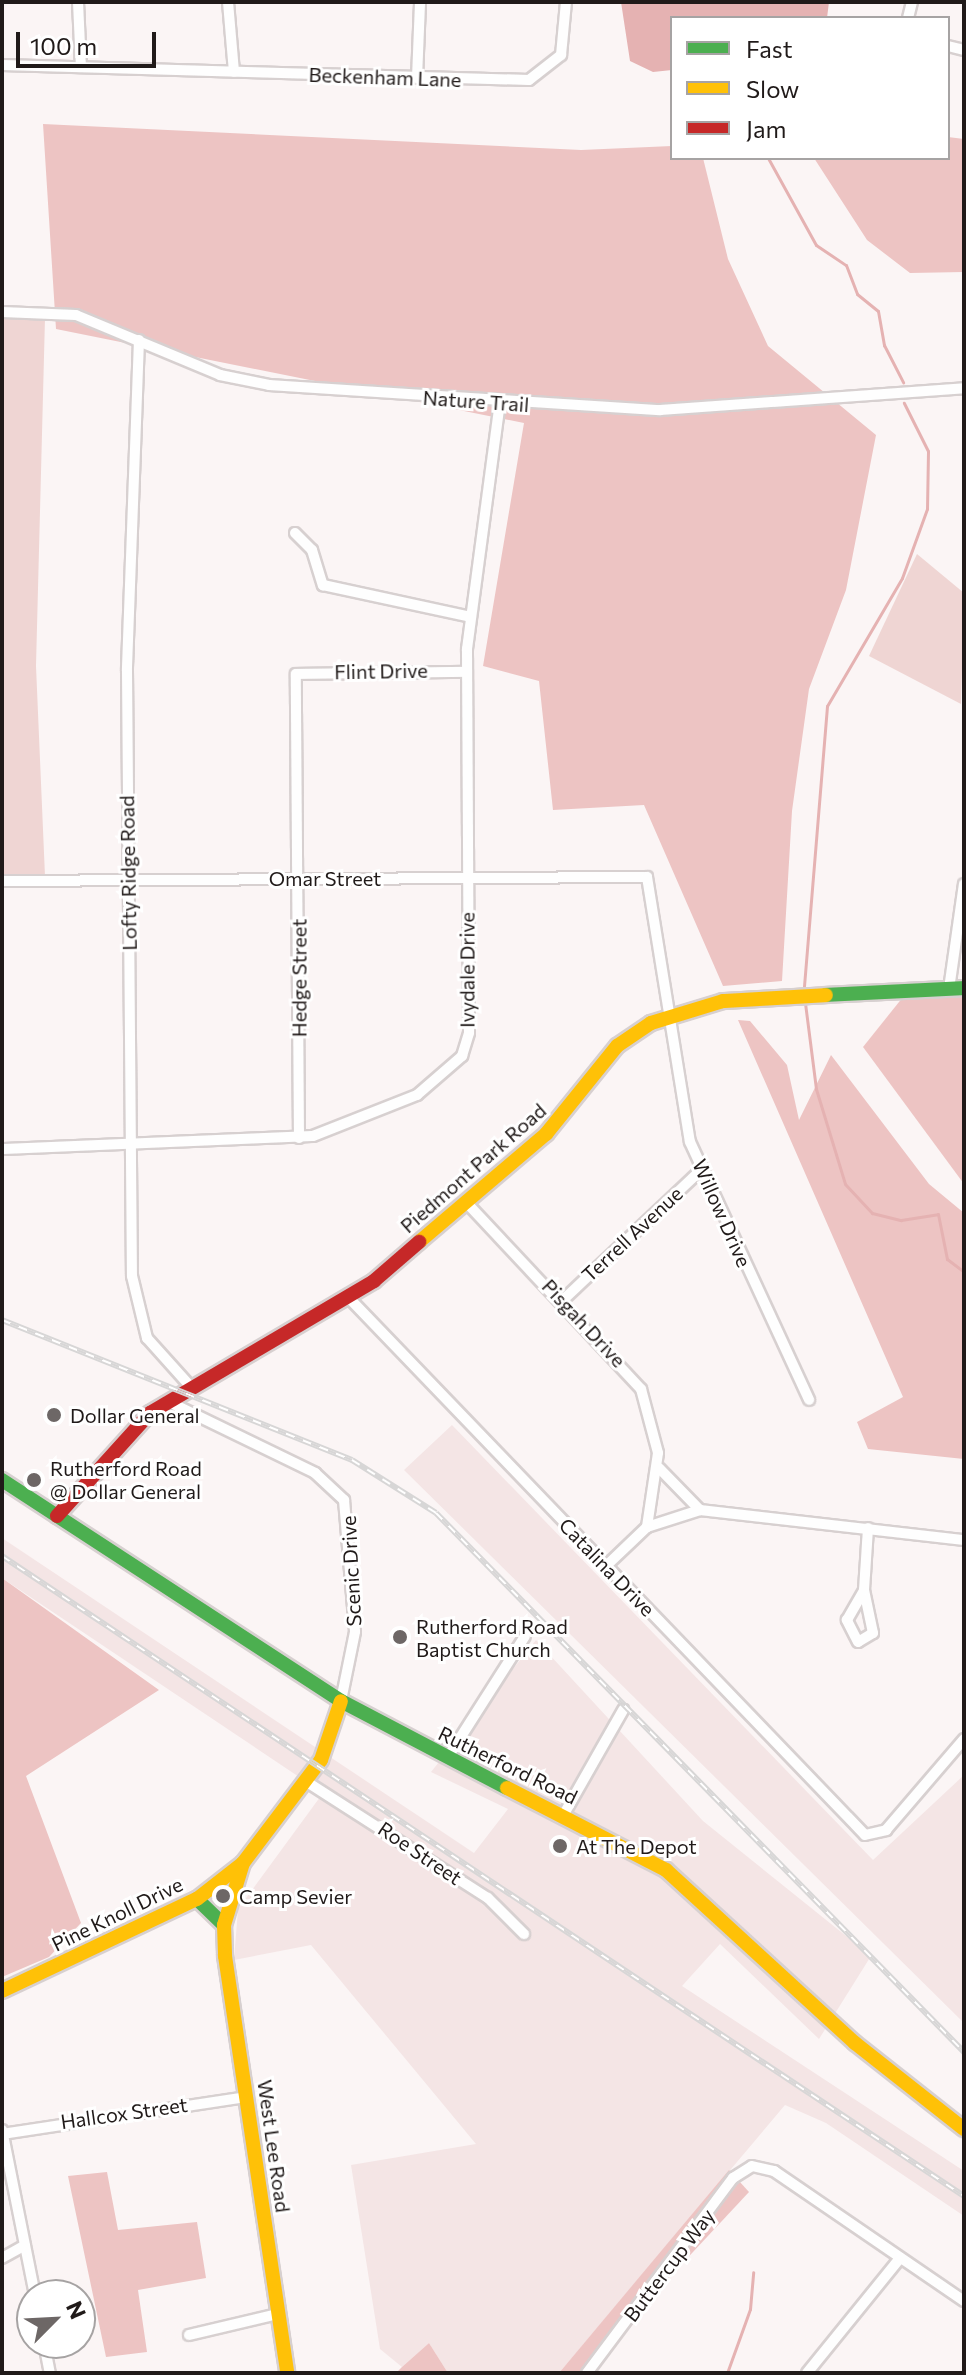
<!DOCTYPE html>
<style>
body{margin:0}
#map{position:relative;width:966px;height:2375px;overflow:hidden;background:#fbf5f5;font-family:Commissioner,sans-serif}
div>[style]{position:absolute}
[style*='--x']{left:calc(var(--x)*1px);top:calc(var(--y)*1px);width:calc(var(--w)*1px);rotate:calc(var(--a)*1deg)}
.built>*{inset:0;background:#f4e5e5}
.green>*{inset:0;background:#efd5d3}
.forest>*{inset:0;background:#edc4c3}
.water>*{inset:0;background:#e5b2b2}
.stream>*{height:3px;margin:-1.5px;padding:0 1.5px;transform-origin:1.5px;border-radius:1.5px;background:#e5b2b2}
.roads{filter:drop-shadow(2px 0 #d7d0d0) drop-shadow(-2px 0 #d7d0d0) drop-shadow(0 2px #d7d0d0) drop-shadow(0 -2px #d7d0d0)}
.street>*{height:10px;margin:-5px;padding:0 5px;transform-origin:5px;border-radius:5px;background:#fefefe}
.fast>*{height:14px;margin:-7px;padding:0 7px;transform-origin:7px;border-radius:7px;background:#4caf50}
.slow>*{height:14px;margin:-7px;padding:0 7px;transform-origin:7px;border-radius:7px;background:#ffc107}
.jam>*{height:14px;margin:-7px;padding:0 7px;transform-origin:7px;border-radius:7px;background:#c62828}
.rail>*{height:6px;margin-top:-3px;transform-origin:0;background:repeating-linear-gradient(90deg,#fff 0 9px,#d7d6d6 0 18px);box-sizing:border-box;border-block:2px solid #d7d6d6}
.dots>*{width:22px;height:22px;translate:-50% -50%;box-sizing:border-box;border:4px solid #fff;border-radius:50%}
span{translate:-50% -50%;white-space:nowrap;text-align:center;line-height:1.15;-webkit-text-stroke:6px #fff;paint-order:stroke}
.street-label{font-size:20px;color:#201a19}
.poi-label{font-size:20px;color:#201a19}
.left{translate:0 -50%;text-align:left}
.frame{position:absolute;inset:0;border:4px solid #201a19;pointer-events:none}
.legend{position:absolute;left:670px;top:16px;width:280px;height:144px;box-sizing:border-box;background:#fff;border:2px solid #a6a3a3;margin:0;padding:10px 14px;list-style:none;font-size:24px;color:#201a19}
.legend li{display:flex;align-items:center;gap:16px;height:40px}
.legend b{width:40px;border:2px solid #a6a3a3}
.north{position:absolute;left:16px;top:2279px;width:80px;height:80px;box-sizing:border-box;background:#fff;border:2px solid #a6a3a3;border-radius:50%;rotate:66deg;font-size:22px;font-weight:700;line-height:32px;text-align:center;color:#201a19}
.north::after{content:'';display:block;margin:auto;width:28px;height:36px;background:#6d6766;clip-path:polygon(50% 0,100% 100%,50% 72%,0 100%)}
.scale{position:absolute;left:16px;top:32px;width:140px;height:36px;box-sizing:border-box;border:4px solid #201a19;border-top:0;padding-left:10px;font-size:24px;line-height:28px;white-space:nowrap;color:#201a19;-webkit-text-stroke:6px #fff;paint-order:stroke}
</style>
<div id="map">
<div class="built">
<div style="clip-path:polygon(452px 1425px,873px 1860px,964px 1775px,964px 2023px,404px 1470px)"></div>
<div style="clip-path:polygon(2px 1538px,474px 1853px,508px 1809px,431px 1772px,536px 1640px,703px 1821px,871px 1956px,819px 2039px,720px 1944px,682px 1986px,964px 2171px,964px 2216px,826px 2123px,785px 2105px,559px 2373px,448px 2373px,429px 2343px,402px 2367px,380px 2349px,351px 2165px,476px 2144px,311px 1945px,234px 1960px,238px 1909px,323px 1793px,2px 1578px)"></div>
</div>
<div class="green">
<div style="clip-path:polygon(2px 318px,45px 318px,36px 666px,45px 876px,2px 876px)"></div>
<div style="clip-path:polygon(917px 554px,964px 593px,961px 704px,869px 656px)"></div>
</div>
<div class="forest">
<div style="clip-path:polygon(43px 124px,581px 150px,672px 146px,672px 158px,703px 158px,728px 259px,768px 346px,876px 435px,846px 590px,809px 689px,792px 811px,782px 981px,723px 986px,644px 805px,553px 810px,539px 681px,483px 666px,524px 423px,56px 329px)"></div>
<div style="clip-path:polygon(948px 137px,964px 139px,964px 272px,910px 273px,867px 240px,814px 158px,948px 158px)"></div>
<div style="clip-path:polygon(964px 991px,964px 1184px,863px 1047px,903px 997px)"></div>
<div style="clip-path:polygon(738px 1020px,750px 1021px,787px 1065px,799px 1120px,831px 1055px,929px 1184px,964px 1213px,964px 1459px,868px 1449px,857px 1422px,903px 1397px)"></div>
<div style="clip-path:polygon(2px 1578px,159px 1690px,26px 1776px,81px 1923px,49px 1957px,2px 1977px)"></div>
<div style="clip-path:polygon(729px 2170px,749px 2192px,580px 2373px,559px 2373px)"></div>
<div style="clip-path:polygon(107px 2172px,118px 2230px,197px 2222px,206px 2278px,138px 2290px,147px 2352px,106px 2357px,68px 2176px)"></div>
<div style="clip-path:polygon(429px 2343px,448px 2373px,396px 2373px,402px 2367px)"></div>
</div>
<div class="water">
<div style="clip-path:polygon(621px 2px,829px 2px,827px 18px,672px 18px,672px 70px,653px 72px,630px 61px)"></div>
</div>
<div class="stream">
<div style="--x:768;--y:158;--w:99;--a:61.1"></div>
<div style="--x:816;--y:245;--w:36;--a:34"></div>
<div style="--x:846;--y:265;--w:31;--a:69"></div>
<div style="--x:857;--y:294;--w:27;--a:39"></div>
<div style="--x:878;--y:311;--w:35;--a:80"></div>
<div style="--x:884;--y:345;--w:42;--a:62.8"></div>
<div style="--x:804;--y:986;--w:281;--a:-85.3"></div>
<div style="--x:827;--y:706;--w:148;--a:-59.6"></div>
<div style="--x:902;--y:578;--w:73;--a:-70.1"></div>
<div style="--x:927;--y:509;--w:58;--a:-89"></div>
<div style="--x:928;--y:451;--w:54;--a:-116.6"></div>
<div style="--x:805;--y:1003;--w:87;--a:82.7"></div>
<div style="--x:816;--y:1089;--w:99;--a:73"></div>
<div style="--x:845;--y:1184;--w:40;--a:47"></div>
<div style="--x:872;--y:1213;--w:30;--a:14"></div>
<div style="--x:901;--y:1220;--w:37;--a:-9"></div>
<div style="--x:938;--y:1214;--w:46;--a:78.7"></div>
<div style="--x:947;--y:1259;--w:21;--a:37"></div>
<div style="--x:727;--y:2373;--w:68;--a:-70.2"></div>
<div style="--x:750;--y:2309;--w:37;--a:-85"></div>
</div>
<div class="roads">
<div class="street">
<div style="--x:78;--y:2;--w:65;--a:87.4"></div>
<div style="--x:228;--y:2;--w:70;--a:85.1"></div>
<div style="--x:908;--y:18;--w:16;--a:-76"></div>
<div style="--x:948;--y:46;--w:16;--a:14"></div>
<div style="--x:2;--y:65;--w:527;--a:1.63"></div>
<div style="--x:529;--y:80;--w:41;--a:-38"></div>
<div style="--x:561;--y:55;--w:53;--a:-84.6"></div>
<div style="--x:417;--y:78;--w:76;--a:-87.7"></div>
<div style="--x:2;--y:312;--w:74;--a:2.3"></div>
<div style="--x:76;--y:315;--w:156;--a:22.6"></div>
<div style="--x:220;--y:375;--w:50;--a:11.5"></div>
<div style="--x:269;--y:385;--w:392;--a:3.7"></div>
<div style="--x:660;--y:410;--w:305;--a:-4.1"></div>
<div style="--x:139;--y:340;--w:331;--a:92.1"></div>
<div style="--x:127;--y:671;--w:605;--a:89.53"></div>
<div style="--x:132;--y:1276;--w:64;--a:76.4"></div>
<div style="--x:147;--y:1338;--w:64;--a:48.1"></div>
<div style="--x:295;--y:533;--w:24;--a:45"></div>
<div style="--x:312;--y:550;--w:37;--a:73"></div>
<div style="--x:323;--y:585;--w:151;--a:12.2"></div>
<div style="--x:2;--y:881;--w:645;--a:-0.36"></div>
<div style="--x:647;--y:877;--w:268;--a:80.8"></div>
<div style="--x:690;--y:1142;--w:284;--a:65.2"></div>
<div style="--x:949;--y:989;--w:106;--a:-81.9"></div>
<div style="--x:299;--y:1138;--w:464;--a:-90.4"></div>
<div style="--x:296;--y:674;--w:170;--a:-0.7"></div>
<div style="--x:2;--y:1149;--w:311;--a:-2.4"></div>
<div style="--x:313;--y:1136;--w:112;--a:-21.5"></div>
<div style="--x:417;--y:1095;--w:60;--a:-40.9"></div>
<div style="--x:462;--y:1056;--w:24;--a:-73"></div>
<div style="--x:469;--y:1033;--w:384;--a:-90.3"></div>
<div style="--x:467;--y:649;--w:249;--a:-82.4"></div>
<div style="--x:466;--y:1202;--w:256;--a:46.9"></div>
<div style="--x:641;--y:1389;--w:66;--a:75.1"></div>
<div style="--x:658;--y:1453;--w:75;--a:98.5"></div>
<div style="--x:350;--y:1299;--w:743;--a:46.14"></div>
<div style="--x:865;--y:1835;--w:22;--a:-13"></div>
<div style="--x:886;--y:1830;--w:120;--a:-49.4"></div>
<div style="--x:563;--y:1300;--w:191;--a:-43.3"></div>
<div style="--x:167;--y:1401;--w:165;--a:25.9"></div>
<div style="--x:315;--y:1473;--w:40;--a:43"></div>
<div style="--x:344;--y:1500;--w:132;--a:85.2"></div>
<div style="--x:355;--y:1632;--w:70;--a:101.5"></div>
<div style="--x:659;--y:1468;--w:59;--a:45.7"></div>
<div style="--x:700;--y:1510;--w:266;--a:6.5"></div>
<div style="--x:606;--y:1566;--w:57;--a:-43.6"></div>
<div style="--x:647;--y:1527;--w:56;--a:-17.8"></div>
<div style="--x:864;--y:1590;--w:44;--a:78.2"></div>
<div style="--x:873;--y:1633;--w:17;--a:149"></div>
<div style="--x:858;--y:1642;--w:25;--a:-117"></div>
<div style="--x:847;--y:1620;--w:34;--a:-60"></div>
<div style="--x:864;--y:1590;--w:62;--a:-86.3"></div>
<div style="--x:448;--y:1757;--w:143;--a:-57.5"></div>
<div style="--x:307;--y:1782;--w:215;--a:32.7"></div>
<div style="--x:488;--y:1898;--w:51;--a:45"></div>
<div style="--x:564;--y:1814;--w:120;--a:-60.4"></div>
<div style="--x:2;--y:2130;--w:168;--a:78.7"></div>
<div style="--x:2;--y:2134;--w:248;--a:-8.6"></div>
<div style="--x:2;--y:2258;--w:26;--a:-29"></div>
<div style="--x:189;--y:2335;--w:91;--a:-13.3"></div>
<div style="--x:44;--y:2343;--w:31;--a:79"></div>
<div style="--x:587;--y:2373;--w:244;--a:-53.2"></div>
<div style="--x:733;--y:2178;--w:22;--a:-32"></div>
<div style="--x:752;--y:2166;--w:23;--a:13"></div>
<div style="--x:774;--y:2171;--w:230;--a:34.4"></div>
<div style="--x:807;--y:2373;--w:148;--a:-51"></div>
</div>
<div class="fast">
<div style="--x:826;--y:995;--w:138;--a:-2.9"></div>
<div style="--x:2;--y:1480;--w:405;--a:33.1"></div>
<div style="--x:341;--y:1701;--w:187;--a:27.7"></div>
<div style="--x:197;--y:1899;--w:37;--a:44"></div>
</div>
<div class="slow">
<div style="--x:419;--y:1242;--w:167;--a:-40.4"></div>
<div style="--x:546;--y:1134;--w:113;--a:-51.1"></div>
<div style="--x:617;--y:1046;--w:41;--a:-34.1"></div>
<div style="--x:651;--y:1023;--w:75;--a:-17"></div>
<div style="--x:723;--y:1001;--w:103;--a:-3.3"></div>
<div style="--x:507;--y:1788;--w:179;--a:27.3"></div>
<div style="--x:666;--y:1870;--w:256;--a:42.5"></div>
<div style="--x:855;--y:2043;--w:139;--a:38.3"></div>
<div style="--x:243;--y:1863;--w:65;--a:107"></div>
<div style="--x:224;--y:1925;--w:31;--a:88"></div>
<div style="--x:225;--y:1956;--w:422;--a:81.5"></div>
<div style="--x:2;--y:1991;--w:216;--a:-25.3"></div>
<div style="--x:197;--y:1899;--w:58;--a:-38"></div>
<div style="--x:243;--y:1863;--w:129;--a:-52.9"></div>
<div style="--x:321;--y:1760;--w:62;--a:-71.3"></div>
</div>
<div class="jam">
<div style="--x:57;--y:1516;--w:139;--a:-47.9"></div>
<div style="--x:150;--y:1413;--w:260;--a:-30.5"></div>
<div style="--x:374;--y:1281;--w:60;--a:-40.9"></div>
</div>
</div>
<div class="rail">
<div style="--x:2;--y:1320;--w:377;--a:21.8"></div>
<div style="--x:352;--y:1460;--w:99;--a:32.2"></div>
<div style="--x:436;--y:1513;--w:755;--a:45.59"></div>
<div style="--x:2;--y:1556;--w:1155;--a:33.64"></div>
</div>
<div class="dots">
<div style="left:54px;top:1415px;background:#6d6766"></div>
<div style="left:34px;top:1480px;background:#6d6766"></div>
<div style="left:400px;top:1637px;background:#6d6766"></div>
<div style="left:560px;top:1846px;background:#6d6766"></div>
<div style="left:223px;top:1896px;background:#6d6766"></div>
</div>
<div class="street-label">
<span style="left:385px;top:77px;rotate:2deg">Beckenham Lane</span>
<span style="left:476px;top:401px;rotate:4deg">Nature Trail</span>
<span style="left:381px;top:671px;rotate:-1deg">Flint Drive</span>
<span style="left:128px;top:873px;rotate:-91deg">Lofty Ridge Road</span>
<span style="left:325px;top:878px">Omar Street</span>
<span style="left:467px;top:970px;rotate:-90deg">Ivydale Drive</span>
<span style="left:299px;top:978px;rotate:-90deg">Hedge Street</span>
<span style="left:473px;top:1168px;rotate:-41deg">Piedmont Park Road</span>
<span style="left:722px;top:1213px;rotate:66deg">Willow Drive</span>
<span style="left:632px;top:1234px;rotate:-43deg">Terrell Avenue</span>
<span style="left:584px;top:1323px;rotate:47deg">Pisgah Drive</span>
<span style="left:607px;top:1567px;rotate:46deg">Catalina Drive</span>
<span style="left:351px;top:1571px;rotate:-93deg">Scenic Drive</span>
<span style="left:508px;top:1765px;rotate:26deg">Rutherford Road</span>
<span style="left:420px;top:1853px;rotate:34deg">Roe Street</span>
<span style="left:117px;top:1914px;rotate:-26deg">Pine Knoll Drive</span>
<span style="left:124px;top:2113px;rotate:-8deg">Hallcox Street</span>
<span style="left:274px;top:2146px;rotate:82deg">West Lee Road</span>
<span style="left:669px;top:2265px;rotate:-53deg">Buttercup Way</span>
</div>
<div class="poi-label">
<span class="left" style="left:70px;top:1415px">Dollar General</span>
<span class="left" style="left:50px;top:1480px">Rutherford Road<br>@ Dollar General</span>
<span class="left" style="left:416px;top:1638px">Rutherford Road<br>Baptist Church</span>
<span class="left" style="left:576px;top:1846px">At The Depot</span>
<span class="left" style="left:239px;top:1896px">Camp Sevier</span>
</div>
<div class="frame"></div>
<ul class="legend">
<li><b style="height:10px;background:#4caf50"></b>Fast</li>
<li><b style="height:10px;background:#ffc107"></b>Slow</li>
<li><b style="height:10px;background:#c62828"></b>Jam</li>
</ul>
<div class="north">N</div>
<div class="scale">100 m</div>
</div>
